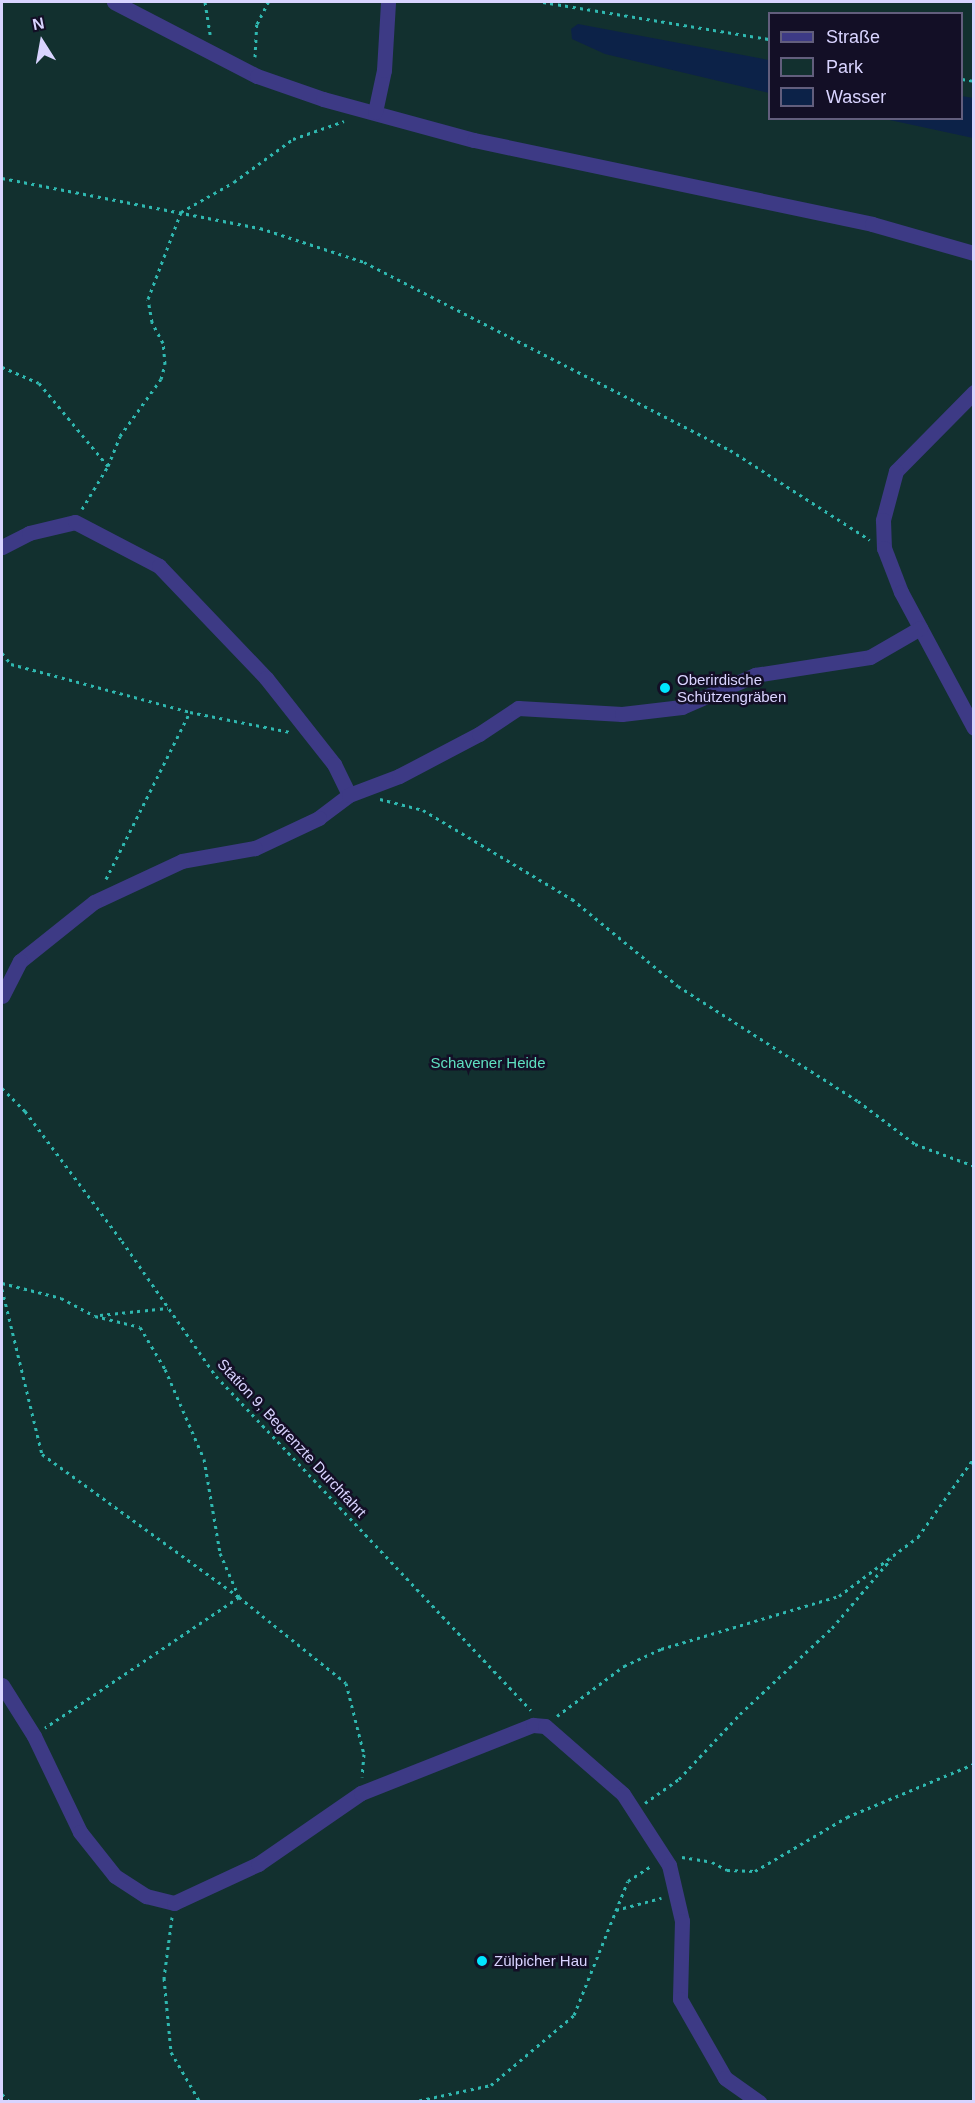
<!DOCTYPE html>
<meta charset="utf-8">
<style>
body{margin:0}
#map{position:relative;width:975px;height:2103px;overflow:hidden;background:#130f26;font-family:Arial,sans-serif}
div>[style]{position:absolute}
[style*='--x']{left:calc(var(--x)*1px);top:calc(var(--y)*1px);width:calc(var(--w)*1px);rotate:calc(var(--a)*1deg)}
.green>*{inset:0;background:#12302f}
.water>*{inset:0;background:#0c2248}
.path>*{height:3px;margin-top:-1.5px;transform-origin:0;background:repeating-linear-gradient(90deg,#2fb8b0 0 3px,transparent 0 7.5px)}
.minor>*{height:15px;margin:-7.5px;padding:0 7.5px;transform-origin:7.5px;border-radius:7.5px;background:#3d3a85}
.dots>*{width:16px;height:16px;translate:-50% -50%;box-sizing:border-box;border:3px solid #130f26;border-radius:50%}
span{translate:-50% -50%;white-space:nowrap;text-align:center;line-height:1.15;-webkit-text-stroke:5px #130f26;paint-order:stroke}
.poi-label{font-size:15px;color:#d9d4ff}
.left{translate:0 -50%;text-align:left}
.park-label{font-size:15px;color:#5fe0c0}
.street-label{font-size:15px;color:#d9d4ff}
.frame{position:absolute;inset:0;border:3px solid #d9d4ff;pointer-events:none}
.legend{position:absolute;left:768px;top:12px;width:195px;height:108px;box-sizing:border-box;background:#130f26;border:2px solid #625e7d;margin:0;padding:8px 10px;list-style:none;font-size:18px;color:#d9d4ff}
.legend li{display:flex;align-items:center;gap:12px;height:30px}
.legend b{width:30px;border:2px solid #625e7d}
.north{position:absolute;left:12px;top:12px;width:60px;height:60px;-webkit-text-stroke:4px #130f26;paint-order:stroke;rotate:349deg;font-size:16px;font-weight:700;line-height:24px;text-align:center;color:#d9d4ff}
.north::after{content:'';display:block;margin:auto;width:21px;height:27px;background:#d9d4ff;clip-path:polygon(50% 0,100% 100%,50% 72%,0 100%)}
</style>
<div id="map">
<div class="green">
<div style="clip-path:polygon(evenodd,2px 2px,973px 2px,973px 2101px,2px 2101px,2px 2px,770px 14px,962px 14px,962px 118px,770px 118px,770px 14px)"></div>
</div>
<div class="water">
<div style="clip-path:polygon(578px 24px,769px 60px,769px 93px,605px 54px,572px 39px,571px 29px)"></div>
<div style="clip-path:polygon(962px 96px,973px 98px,973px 138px,885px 119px,962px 118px)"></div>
</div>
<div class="path">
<div style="--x:205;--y:2;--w:33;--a:81"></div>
<div style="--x:543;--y:2;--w:230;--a:9.3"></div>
<div style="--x:255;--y:57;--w:33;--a:-87"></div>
<div style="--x:257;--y:24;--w:25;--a:-63"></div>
<div style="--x:962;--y:79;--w:12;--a:9"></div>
<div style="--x:2;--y:178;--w:263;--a:11"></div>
<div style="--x:260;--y:228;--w:109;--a:18.1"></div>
<div style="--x:364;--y:262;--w:411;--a:27.2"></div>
<div style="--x:730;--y:450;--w:166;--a:32.7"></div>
<div style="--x:2;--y:367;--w:40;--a:23.4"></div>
<div style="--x:39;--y:383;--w:108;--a:50.3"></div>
<div style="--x:82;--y:509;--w:50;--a:-58.8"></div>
<div style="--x:108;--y:466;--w:32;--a:-68"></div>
<div style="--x:120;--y:436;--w:70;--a:-54.3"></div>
<div style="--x:161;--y:379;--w:16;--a:-75"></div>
<div style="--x:165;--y:364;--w:21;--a:-95"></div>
<div style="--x:163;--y:343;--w:24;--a:-118"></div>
<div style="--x:152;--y:322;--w:23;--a:-100"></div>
<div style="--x:148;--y:299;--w:93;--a:-69.2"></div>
<div style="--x:181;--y:212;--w:61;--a:-29.5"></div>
<div style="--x:234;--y:182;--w:73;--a:-36.1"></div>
<div style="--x:293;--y:139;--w:54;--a:-19.4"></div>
<div style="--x:2;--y:653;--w:14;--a:51"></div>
<div style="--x:11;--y:664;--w:185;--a:15"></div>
<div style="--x:190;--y:712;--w:102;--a:11.3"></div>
<div style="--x:380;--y:799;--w:44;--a:14.3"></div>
<div style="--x:423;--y:810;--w:174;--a:30.9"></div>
<div style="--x:572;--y:899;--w:137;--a:39.4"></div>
<div style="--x:678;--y:986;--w:214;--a:32.6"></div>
<div style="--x:858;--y:1101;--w:71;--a:37"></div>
<div style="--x:915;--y:1144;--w:63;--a:20.4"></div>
<div style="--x:106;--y:879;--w:187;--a:-63.3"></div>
<div style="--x:2;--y:1088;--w:33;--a:45"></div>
<div style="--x:25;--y:1111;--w:162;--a:53.3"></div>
<div style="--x:122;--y:1241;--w:165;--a:55.2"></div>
<div style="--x:216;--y:1376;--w:459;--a:46.7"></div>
<div style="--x:2;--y:1283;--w:61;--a:14.3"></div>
<div style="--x:61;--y:1298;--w:38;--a:28"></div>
<div style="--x:95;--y:1316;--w:46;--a:13.7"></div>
<div style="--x:140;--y:1327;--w:49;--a:59.2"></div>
<div style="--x:165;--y:1369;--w:98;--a:66.6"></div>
<div style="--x:204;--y:1459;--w:95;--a:80.3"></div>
<div style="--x:220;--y:1553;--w:48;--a:66.6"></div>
<div style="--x:239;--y:1597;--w:137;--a:38.8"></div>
<div style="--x:346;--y:1683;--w:73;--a:75.8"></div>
<div style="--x:364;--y:1754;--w:23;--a:95"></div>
<div style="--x:2;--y:1289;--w:170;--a:76.4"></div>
<div style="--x:42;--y:1454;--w:243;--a:36"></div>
<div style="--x:239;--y:1597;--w:234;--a:146"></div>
<div style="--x:100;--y:1315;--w:68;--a:-5.9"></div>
<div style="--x:557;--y:1716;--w:84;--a:-36.7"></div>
<div style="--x:624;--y:1666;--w:41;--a:-24.7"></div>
<div style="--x:661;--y:1649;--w:186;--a:-16.6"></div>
<div style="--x:839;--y:1596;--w:99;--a:-36.8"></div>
<div style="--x:918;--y:1537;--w:97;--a:-54.7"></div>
<div style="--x:645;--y:1803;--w:42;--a:-35.2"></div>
<div style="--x:679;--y:1779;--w:89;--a:-46.8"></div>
<div style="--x:740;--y:1714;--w:126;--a:-43.1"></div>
<div style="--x:832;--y:1628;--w:91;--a:-49.5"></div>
<div style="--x:682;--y:1857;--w:30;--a:9"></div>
<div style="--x:712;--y:1862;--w:17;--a:28"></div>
<div style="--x:727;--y:1870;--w:28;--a:2"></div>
<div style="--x:755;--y:1871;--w:107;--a:-30.4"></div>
<div style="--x:847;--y:1817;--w:138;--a:-22.7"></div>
<div style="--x:616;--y:1910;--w:47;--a:-14.9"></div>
<div style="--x:172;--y:1917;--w:62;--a:97.5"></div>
<div style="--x:164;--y:1978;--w:74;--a:84.6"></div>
<div style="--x:171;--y:2052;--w:58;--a:59.9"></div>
<div style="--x:2;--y:2094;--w:11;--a:45"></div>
<div style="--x:412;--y:2102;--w:81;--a:-12.1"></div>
<div style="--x:491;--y:2085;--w:109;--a:-40.1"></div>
<div style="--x:574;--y:2015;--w:144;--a:-68.1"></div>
<div style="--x:628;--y:1881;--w:27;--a:-33"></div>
</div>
<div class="minor">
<div style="--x:114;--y:2;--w:161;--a:27.4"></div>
<div style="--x:257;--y:76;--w:70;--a:19.2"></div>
<div style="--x:323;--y:99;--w:156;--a:15.2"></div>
<div style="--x:474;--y:140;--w:407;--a:11.9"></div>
<div style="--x:872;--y:224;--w:106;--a:15.9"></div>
<div style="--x:375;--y:112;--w:43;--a:-77.9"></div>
<div style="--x:384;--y:70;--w:68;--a:-86.6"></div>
<div style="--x:974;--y:392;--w:111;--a:134.6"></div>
<div style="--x:896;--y:471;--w:51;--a:104.9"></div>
<div style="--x:883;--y:520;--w:28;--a:88"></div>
<div style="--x:884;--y:548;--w:47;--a:68.9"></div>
<div style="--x:901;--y:592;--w:154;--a:61.8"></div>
<div style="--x:2;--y:547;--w:30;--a:-27"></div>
<div style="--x:29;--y:533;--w:47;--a:-13.4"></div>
<div style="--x:75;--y:522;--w:95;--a:27.6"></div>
<div style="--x:159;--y:566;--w:155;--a:46.3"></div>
<div style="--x:266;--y:678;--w:110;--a:51.7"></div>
<div style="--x:334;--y:764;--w:34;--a:64"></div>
<div style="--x:349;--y:795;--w:38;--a:143"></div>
<div style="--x:319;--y:818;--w:71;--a:154.9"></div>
<div style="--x:255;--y:848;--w:74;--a:169.9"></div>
<div style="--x:182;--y:861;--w:97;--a:155"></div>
<div style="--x:94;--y:902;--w:95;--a:141.4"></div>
<div style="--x:20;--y:961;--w:39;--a:117"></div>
<div style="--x:349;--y:795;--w:53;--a:-20.8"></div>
<div style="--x:399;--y:776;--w:90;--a:-27.7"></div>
<div style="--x:479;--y:734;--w:47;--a:-33.7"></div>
<div style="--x:518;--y:708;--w:104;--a:3.3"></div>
<div style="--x:622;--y:714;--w:60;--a:-6.7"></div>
<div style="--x:682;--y:707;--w:80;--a:-23.7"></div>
<div style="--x:755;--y:675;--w:116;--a:-8.9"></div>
<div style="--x:870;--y:657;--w:58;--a:-30.1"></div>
<div style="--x:2;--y:1685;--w:60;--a:57.9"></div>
<div style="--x:34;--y:1736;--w:106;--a:64.4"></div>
<div style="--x:80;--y:1832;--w:56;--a:51.5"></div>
<div style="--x:115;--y:1876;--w:37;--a:33"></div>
<div style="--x:146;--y:1896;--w:29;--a:14"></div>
<div style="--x:174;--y:1903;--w:93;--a:-24.9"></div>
<div style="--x:258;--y:1864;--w:125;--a:-34.6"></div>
<div style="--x:361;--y:1793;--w:185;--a:-21.6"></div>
<div style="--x:533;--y:1725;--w:12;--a:5"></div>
<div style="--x:545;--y:1726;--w:103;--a:41.1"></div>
<div style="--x:623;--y:1794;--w:85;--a:57.1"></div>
<div style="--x:669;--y:1865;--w:57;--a:76.9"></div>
<div style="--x:682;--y:1921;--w:78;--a:91.5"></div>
<div style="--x:680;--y:1999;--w:91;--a:60.3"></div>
<div style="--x:725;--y:2078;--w:42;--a:35.2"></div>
</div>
<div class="dots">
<div style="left:665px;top:688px;background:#00e5ff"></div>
<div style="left:482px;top:1961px;background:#00e5ff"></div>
</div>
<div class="poi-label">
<span class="left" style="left:677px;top:688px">Oberirdische<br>Schützengräben</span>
<span class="left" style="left:494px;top:1961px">Zülpicher Hau</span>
</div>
<div class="park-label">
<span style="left:488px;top:1063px">Schavener Heide</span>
</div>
<div class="street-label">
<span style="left:292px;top:1438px;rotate:47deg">Station 9, Begrenzte Durchfahrt</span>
</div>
<div class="frame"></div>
<ul class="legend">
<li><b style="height:8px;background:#3d3a85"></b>Straße</li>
<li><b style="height:16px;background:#12302f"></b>Park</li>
<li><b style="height:16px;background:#0c2248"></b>Wasser</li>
</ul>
<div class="north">N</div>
</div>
